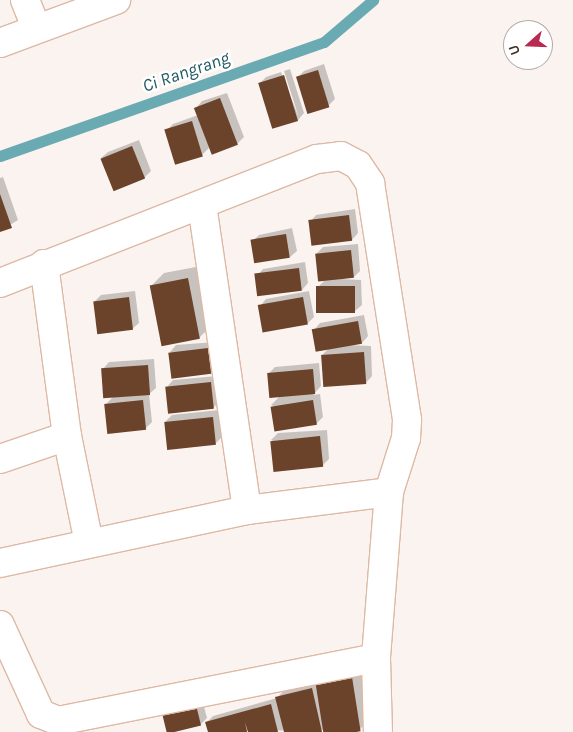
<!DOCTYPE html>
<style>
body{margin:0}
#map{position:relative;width:573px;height:732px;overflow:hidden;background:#fbf3ef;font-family:Karla,sans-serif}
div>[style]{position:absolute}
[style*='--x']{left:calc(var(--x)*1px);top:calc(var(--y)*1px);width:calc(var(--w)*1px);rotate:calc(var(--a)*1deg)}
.shadow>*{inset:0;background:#0003}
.stream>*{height:11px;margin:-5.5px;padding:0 5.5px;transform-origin:5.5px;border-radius:5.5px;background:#69aab3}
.building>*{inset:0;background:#6b422a;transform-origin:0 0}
.roads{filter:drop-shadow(1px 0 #ddb9a5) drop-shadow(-1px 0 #ddb9a5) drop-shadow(0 1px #ddb9a5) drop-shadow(0 -1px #ddb9a5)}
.minor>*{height:28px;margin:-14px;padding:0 14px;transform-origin:14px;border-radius:14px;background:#fff}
span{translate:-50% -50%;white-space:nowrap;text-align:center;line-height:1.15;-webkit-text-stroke:5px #fff;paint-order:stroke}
.water-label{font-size:18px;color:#215860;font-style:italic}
.north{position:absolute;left:503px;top:20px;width:50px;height:50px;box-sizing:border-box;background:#fff;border:1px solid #b1aca9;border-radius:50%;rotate:250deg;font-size:14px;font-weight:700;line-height:20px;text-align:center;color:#3d2f27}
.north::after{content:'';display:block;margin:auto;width:18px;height:22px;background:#ba2950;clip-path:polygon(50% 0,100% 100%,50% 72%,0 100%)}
</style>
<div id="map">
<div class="shadow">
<div style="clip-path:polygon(324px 64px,335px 99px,328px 106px,297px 78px,304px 71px)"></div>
<div style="clip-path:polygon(290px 69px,304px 113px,298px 120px,273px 128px,259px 84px,266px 77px,281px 72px,299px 118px,284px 71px)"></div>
<div style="clip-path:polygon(227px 93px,244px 137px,237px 144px,210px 147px,202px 155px,166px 131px,173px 124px,198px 115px,196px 108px,202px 101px)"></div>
<div style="clip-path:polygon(139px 140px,151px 171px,144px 178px,101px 158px,108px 152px)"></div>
<div style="clip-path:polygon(3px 177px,18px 220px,0 231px,0 178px)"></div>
<div style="clip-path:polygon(355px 209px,358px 233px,352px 240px,310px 222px,316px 215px)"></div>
<div style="clip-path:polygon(292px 228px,297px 251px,290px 257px,252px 242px,259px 235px)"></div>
<div style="clip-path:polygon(358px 244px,360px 271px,354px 277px,341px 279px,361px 280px,362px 305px,355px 311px,317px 288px,325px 280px,316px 254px,323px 247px)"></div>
<div style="clip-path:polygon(305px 262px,308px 283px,302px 290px,257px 276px,263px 269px)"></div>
<div style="clip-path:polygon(201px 266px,212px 325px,199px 338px,151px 286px,164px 273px)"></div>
<div style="clip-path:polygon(135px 291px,139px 323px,132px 329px,94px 302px,101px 295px)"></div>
<div style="clip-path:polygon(309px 291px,314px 317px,307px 324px,260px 306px,266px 299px)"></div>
<div style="clip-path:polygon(364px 315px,368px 336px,362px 343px,348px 345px,371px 346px,372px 376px,366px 383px,322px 355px,328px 349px,314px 330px,320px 323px)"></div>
<div style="clip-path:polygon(215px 342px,217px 366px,211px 373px,170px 352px,176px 345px)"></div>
<div style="clip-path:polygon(154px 359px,156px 388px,149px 394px,152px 422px,145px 429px,105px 405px,113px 397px,103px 369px,109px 362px)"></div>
<div style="clip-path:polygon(319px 363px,321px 386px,313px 395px,320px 394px,323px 417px,316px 424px,271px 405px,280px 396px,268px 374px,275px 367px)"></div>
<div style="clip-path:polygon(217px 376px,220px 401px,213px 408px,167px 387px,173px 380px)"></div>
<div style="clip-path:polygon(219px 410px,222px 437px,215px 444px,165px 422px,172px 415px)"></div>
<div style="clip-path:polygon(327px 430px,329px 459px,322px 466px,271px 440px,278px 433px)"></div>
<div style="clip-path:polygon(364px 665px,373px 717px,360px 729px,210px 732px,207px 722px,213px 716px,277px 698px,290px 684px)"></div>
<div style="clip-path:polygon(202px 699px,207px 718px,201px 724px,168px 732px,163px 715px)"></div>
</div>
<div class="stream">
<div style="--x:0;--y:156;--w:343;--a:-19.4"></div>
<div style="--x:324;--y:42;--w:65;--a:-40.6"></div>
</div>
<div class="building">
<div style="left:318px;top:70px;width:39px;height:23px;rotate:73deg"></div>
<div style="left:284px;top:75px;width:48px;height:27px;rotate:73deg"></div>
<div style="left:220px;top:98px;width:50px;height:28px;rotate:69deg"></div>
<div style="left:192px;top:121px;width:37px;height:29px;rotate:73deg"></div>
<div style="left:132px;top:146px;width:35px;height:34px;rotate:68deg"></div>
<div style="clip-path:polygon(0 194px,12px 228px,0 232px)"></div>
<div style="left:349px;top:215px;width:26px;height:41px;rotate:83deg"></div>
<div style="left:286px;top:234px;width:24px;height:36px;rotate:81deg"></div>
<div style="left:351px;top:250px;width:28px;height:36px;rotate:84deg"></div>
<div style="left:299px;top:268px;width:23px;height:45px;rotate:83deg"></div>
<div style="left:188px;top:278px;width:62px;height:39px;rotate:79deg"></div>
<div style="left:355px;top:286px;width:27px;height:39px;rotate:90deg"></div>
<div style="left:129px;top:297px;width:33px;height:36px;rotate:83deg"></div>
<div style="left:303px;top:297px;width:28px;height:46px;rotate:80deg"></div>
<div style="left:358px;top:321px;width:23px;height:47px;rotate:80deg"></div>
<div style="left:208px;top:348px;width:26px;height:40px;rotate:83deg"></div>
<div style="left:364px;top:352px;width:32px;height:43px;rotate:86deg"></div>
<div style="left:148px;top:365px;width:30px;height:47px;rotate:86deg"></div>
<div style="left:313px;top:369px;width:25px;height:46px;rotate:85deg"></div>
<div style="left:211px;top:382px;width:27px;height:46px;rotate:84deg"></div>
<div style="left:143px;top:400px;width:30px;height:39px;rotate:84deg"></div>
<div style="left:313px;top:400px;width:25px;height:43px;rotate:81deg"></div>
<div style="left:213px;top:417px;width:28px;height:49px;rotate:84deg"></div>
<div style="left:320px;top:436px;width:31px;height:50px;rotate:84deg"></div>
<div style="left:352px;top:677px;width:55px;height:37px;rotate:81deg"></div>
<div style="clip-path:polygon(312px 688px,322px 732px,284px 732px,275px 697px)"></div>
<div style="clip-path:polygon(271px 704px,278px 732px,248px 732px,245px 722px,247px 732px,208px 732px,205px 722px)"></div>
<div style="left:196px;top:705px;width:21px;height:35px;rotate:76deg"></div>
</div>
<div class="roads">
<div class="minor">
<div style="--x:25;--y:0;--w:31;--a:68"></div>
<div style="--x:0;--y:43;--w:124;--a:-20.3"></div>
<div style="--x:202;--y:205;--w:308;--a:81.6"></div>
<div style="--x:44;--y:264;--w:174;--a:82.4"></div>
<div style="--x:67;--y:436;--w:109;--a:78.4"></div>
<div style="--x:0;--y:283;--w:340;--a:-21.4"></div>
<div style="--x:317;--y:159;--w:24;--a:-7"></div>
<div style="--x:341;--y:156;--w:19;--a:28"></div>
<div style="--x:358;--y:165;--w:22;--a:56"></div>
<div style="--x:370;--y:183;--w:240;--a:81.1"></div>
<div style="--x:407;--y:420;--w:18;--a:93"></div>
<div style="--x:406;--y:438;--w:57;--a:107.5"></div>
<div style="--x:389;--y:492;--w:167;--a:94.5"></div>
<div style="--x:376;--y:658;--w:74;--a:88.5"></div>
<div style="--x:0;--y:459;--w:71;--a:-18.9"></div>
<div style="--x:0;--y:563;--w:253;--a:-12.1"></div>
<div style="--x:247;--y:510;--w:143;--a:-7.2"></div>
<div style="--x:0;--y:625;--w:98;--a:65.3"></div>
<div style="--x:41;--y:714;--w:18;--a:22"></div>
<div style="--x:58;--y:721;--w:324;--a:-11.2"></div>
</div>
</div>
<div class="water-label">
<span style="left:186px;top:72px;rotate:-19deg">Ci Rangrang</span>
</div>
<div class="north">U</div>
</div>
